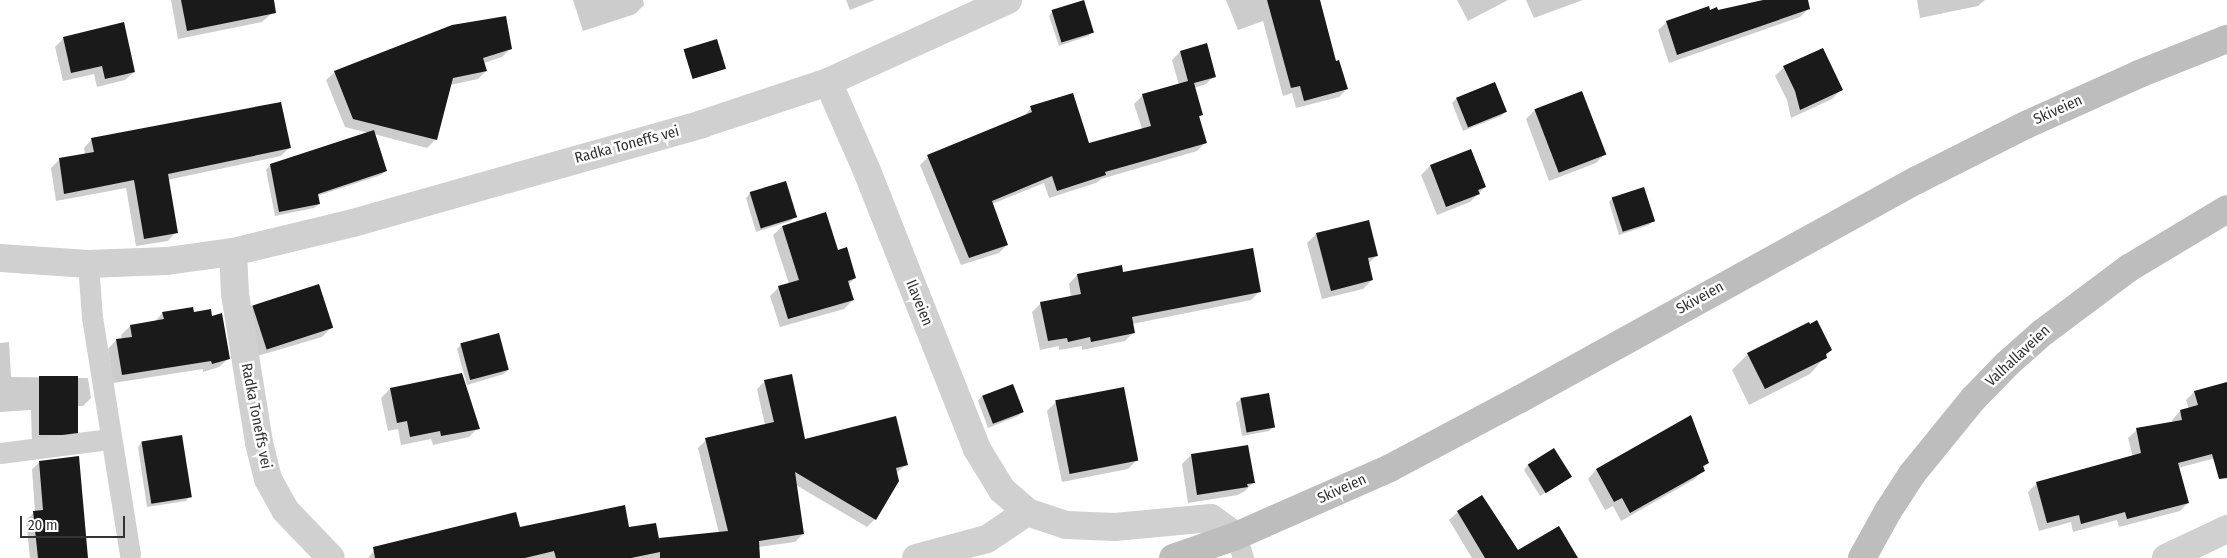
<!DOCTYPE html>
<style>
body{margin:0}
#map{position:relative;width:2227px;height:558px;overflow:hidden;background:#fff;font-family:"Fira Sans Condensed",sans-serif}
div>[style]{position:absolute}
[style*='--x']{left:calc(var(--x)*1px);top:calc(var(--y)*1px);width:calc(var(--w)*1px);rotate:calc(var(--a)*1deg)}
.shadow>*{inset:0;background:#0003}
.building>*{inset:0;background:#1a1a1a;transform-origin:0 0}
.lane>*{height:21px;margin:-10.5px;padding:0 10.5px;transform-origin:10.5px;border-radius:10.5px;background:#d0d0d0}
.street>*{height:28px;margin:-14px;padding:0 14px;transform-origin:14px;border-radius:14px;background:#d0d0d0}
.secondary>*{height:28px;margin:-14px;padding:0 14px;transform-origin:14px;border-radius:14px;background:#bdbdbd}
span{translate:-50% -50%;white-space:nowrap;text-align:center;line-height:1.15;-webkit-text-stroke:5px #fff;paint-order:stroke}
.street-label{font-size:15px;color:#333}
.scale{position:absolute;left:20px;top:516px;width:105px;height:22px;box-sizing:border-box;border:2px solid #333;border-top:0;padding-left:6px;font-size:15px;line-height:18px;white-space:nowrap;color:#333;-webkit-text-stroke:4px #fff;paint-order:stroke}
</style>
<div id="map">
<div class="shadow">
<div style="clip-path:polygon(171px 0,268px 0,271px 14px,262px 22px,178px 39px)"></div>
<div style="clip-path:polygon(573px 0,643px 0,644px 5px,635px 14px,583px 31px)"></div>
<div style="clip-path:polygon(846px 0,875px 0,850px 10px)"></div>
<div style="clip-path:polygon(1226px 0,1320px 0,1335px 63px,1347px 89px,1339px 97px,1296px 108px,1292px 93px,1283px 96px,1263px 21px,1238px 30px)"></div>
<div style="clip-path:polygon(1457px 0,1508px 0,1468px 21px)"></div>
<div style="clip-path:polygon(1526px 0,1583px 0,1534px 18px)"></div>
<div style="clip-path:polygon(1768px 0,1806px 0,1809px 8px,1800px 17px,1669px 63px,1658px 30px,1667px 22px)"></div>
<div style="clip-path:polygon(1917px 0,1985px 0,1978px 6px,1920px 18px)"></div>
<div style="clip-path:polygon(1053px 11px,1093px 32px,1088px 36px,1059px 46px,1049px 16px)"></div>
<div style="clip-path:polygon(64px 38px,134px 72px,125px 80px,97px 87px,94px 74px,63px 81px,55px 47px)"></div>
<div style="clip-path:polygon(1206px 45px,1214px 76px,1206px 84px,1194px 88px,1202px 115px,1198px 118px,1205px 143px,1197px 151px,1101px 179px,1096px 183px,1049px 198px,1044px 183px,992px 204px,1007px 245px,999px 253px,961px 265px,920px 165px,928px 157px,1023px 117px,1031px 108px,1088px 144px,1142px 129px,1134px 104px,1142px 96px,1179px 85px,1172px 60px,1180px 52px)"></div>
<div style="clip-path:polygon(511px 48px,502px 57px,484px 63px,486px 71px,478px 79px,450px 85px,436px 139px,427px 148px,374px 134px,386px 171px,381px 175px,317px 196px,319px 204px,314px 208px,275px 216px,266px 170px,270px 165px,369px 133px,345px 127px,326px 80px,335px 72px)"></div>
<div style="clip-path:polygon(1784px 67px,1841px 90px,1832px 99px,1791px 118px,1787px 100px,1775px 76px)"></div>
<div style="clip-path:polygon(1495px 84px,1505px 112px,1501px 116px,1463px 131px,1452px 103px,1456px 99px)"></div>
<div style="clip-path:polygon(1535px 110px,1605px 154px,1596px 163px,1549px 181px,1526px 119px)"></div>
<div style="clip-path:polygon(92px 139px,289px 148px,281px 156px,167px 180px,176px 232px,168px 241px,136px 246px,126px 188px,56px 201px,51px 168px,59px 160px,85px 155px,84px 148px)"></div>
<div style="clip-path:polygon(1471px 151px,1485px 187px,1470px 202px,1437px 215px,1421px 175px,1430px 166px)"></div>
<div style="clip-path:polygon(750px 193px,795px 216px,791px 221px,756px 232px,746px 198px)"></div>
<div style="clip-path:polygon(1613px 198px,1653px 221px,1649px 225px,1619px 235px,1609px 202px)"></div>
<div style="clip-path:polygon(1368px 221px,1377px 255px,1368px 264px,1372px 280px,1363px 289px,1322px 299px,1307px 243px,1316px 234px)"></div>
<div style="clip-path:polygon(782px 227px,855px 278px,848px 285px,853px 300px,844px 309px,780px 327px,770px 296px,779px 287px,789px 284px,773px 235px)"></div>
<div style="clip-path:polygon(1122px 274px,1260px 291px,1251px 300px,1132px 324px,1134px 332px,1125px 341px,1082px 350px,1082px 346px,1059px 350px,1059px 346px,1040px 350px,1032px 312px,1041px 303px,1071px 297px,1069px 284px,1077px 275px)"></div>
<div style="clip-path:polygon(253px 305px,331px 328px,322px 337px,251px 358px,244px 314px)"></div>
<div style="clip-path:polygon(163px 313px,193px 313px,228px 359px,219px 367px,203px 372px,203px 369px,113px 383px,108px 349px,116px 340px,122px 340px,121px 335px,130px 326px,154px 322px)"></div>
<div style="clip-path:polygon(9px 342px,11px 377px,88px 378px,91px 398px,83px 406px,77px 406px,77px 430px,69px 438px,32px 443px,31px 410px,0 412px,0 343px)"></div>
<div style="clip-path:polygon(461px 344px,508px 370px,504px 374px,467px 385px,457px 349px)"></div>
<div style="clip-path:polygon(1831px 350px,1810px 374px,1749px 405px,1732px 370px,1748px 354px)"></div>
<div style="clip-path:polygon(461px 375px,478px 428px,469px 437px,433px 445px,431px 439px,401px 445px,398px 429px,388px 431px,381px 398px,390px 389px)"></div>
<div style="clip-path:polygon(765px 381px,804px 441px,906px 465px,896px 473px,897px 480px,875px 519px,867px 527px,796px 485px,803px 534px,795px 542px,758px 547px,759px 558px,368px 558px,376px 548px,519px 528px,628px 529px,658px 540px,719px 533px,698px 448px,706px 440px,765px 425px,757px 389px)"></div>
<div style="clip-path:polygon(2227px 383px,2227px 455px,2178px 468px,2188px 503px,2180px 511px,2119px 527px,2117px 520px,2073px 532px,2071px 522px,2039px 531px,2028px 492px,2037px 483px,2133px 457px,2128px 438px,2137px 430px,2173px 423px,2172px 420px,2180px 411px,2189px 409px,2186px 400px,2194px 392px)"></div>
<div style="clip-path:polygon(1012px 386px,1023px 412px,1018px 416px,988px 428px,978px 401px,982px 396px)"></div>
<div style="clip-path:polygon(1241px 399px,1274px 427px,1269px 431px,1242px 436px,1236px 403px)"></div>
<div style="clip-path:polygon(1056px 402px,1137px 460px,1128px 469px,1062px 482px,1047px 411px)"></div>
<div style="clip-path:polygon(142px 442px,190px 496px,186px 501px,147px 507px,138px 447px)"></div>
<div style="clip-path:polygon(1247px 446px,1254px 482px,1245px 491px,1238px 495px,1188px 503px,1182px 464px,1191px 455px)"></div>
<div style="clip-path:polygon(40px 462px,87px 558px,30px 558px,26px 520px,35px 512px,32px 469px)"></div>
<div style="clip-path:polygon(1708px 462px,1695px 479px,1621px 521px,1613px 506px,1605px 510px,1588px 479px,1596px 470px)"></div>
<div style="clip-path:polygon(1528px 465px,1570px 476px,1540px 496px,1524px 470px)"></div>
<div style="clip-path:polygon(1482px 497px,1517px 552px,1576px 558px,1472px 558px,1449px 520px,1458px 512px)"></div>
</div>
<div class="building">
<div style="clip-path:polygon(181px 0,274px 0,276px 13px,187px 31px)"></div>
<div style="left:1084px;top:0;width:34px;height:34px;rotate:73deg"></div>
<div style="clip-path:polygon(1267px 0,1320px 0,1336px 61px,1339px 60px,1348px 89px,1304px 101px,1300px 86px,1291px 88px)"></div>
<div style="clip-path:polygon(1763px 0,1808px 0,1810px 9px,1677px 55px,1666px 21px,1709px 6px,1710px 10px,1717px 7px,1718px 10px)"></div>
<div style="clip-path:polygon(506px 16px,512px 49px,483px 58px,487px 71px,453px 78px,437px 140px,353px 119px,334px 71px,452px 25px)"></div>
<div style="clip-path:polygon(124px 22px,135px 72px,105px 79px,102px 66px,71px 73px,63px 37px)"></div>
<div style="left:717px;top:39px;width:31px;height:35px;rotate:73deg"></div>
<div style="clip-path:polygon(1207px 43px,1216px 77px,1194px 83px,1203px 115px,1199px 116px,1207px 143px,1105px 172px,1106px 175px,1057px 191px,1052px 176px,992px 201px,1008px 245px,969px 258px,927px 155px,1032px 112px,1030px 106px,1073px 93px,1089px 143px,1151px 126px,1142px 94px,1188px 81px,1180px 51px)"></div>
<div style="clip-path:polygon(1823px 48px,1843px 90px,1800px 110px,1795px 91px,1783px 66px)"></div>
<div style="left:1495px;top:82px;width:32px;height:42px;rotate:68deg"></div>
<div style="left:1582px;top:91px;width:68px;height:51px;rotate:69deg"></div>
<div style="clip-path:polygon(281px 102px,291px 148px,168px 174px,178px 233px,144px 239px,134px 180px,64px 194px,59px 158px,94px 152px,91px 138px)"></div>
<div style="clip-path:polygon(374px 130px,387px 171px,318px 194px,320px 204px,279px 212px,270px 164px)"></div>
<div style="clip-path:polygon(1471px 149px,1486px 187px,1478px 190px,1480px 194px,1446px 207px,1430px 165px)"></div>
<div style="left:786px;top:181px;width:38px;height:38px;rotate:73deg"></div>
<div style="left:1644px;top:187px;width:36px;height:34px;rotate:72deg"></div>
<div style="clip-path:polygon(826px 212px,838px 250px,847px 247px,856px 278px,848px 281px,854px 300px,788px 319px,778px 286px,799px 280px,782px 226px)"></div>
<div style="clip-path:polygon(1369px 220px,1378px 256px,1368px 258px,1373px 280px,1331px 291px,1316px 233px)"></div>
<div style="clip-path:polygon(1253px 248px,1261px 292px,1132px 317px,1135px 333px,1091px 342px,1090px 337px,1068px 342px,1067px 338px,1048px 341px,1040px 302px,1081px 294px,1077px 274px,1122px 265px,1123px 272px)"></div>
<div style="left:319px;top:284px;width:46px;height:70px;rotate:72deg"></div>
<div style="clip-path:polygon(193px 307px,194px 312px,211px 309px,212px 316px,222px 313px,230px 359px,212px 364px,211px 361px,122px 375px,116px 339px,132px 337px,130px 325px,164px 319px,162px 312px)"></div>
<div style="clip-path:polygon(1817px 320px,1832px 350px,1826px 354px,1827px 358px,1765px 389px,1747px 353px,1809px 322px,1810px 324px)"></div>
<div style="left:499px;top:333px;width:38px;height:40px;rotate:75deg"></div>
<div style="clip-path:polygon(462px 373px,480px 429px,441px 436px,440px 431px,410px 437px,407px 421px,397px 423px,390px 388px)"></div>
<div style="clip-path:polygon(792px 374px,805px 439px,896px 416px,908px 465px,896px 468px,899px 481px,876px 520px,795px 472px,804px 534px,759px 541px,760px 558px,660px 558px,660px 552px,631px 558px,556px 558px,554px 551px,525px 558px,375px 558px,373px 547px,516px 512px,520px 527px,625px 505px,629px 527px,656px 523px,660px 544px,659px 538px,728px 531px,705px 438px,774px 422px,764px 380px)"></div>
<div style="left:39px;top:376px;width:39px;height:59px"></div>
<div style="clip-path:polygon(2227px 382px,2227px 478px,2219px 479px,2212px 454px,2178px 463px,2189px 503px,2127px 519px,2125px 512px,2081px 524px,2079px 515px,2047px 523px,2036px 482px,2141px 453px,2136px 428px,2182px 420px,2180px 410px,2198px 405px,2194px 391px)"></div>
<div style="left:1013px;top:384px;width:30px;height:33px;rotate:69deg"></div>
<div style="left:1124px;top:387px;width:75px;height:70px;rotate:79deg"></div>
<div style="left:1269px;top:393px;width:35px;height:29px;rotate:80deg"></div>
<div style="clip-path:polygon(1691px 415px,1709px 463px,1703px 466px,1705px 471px,1630px 513px,1622px 498px,1614px 502px,1596px 469px)"></div>
<div style="left:182px;top:435px;width:63px;height:41px;rotate:81deg"></div>
<div style="clip-path:polygon(1248px 445px,1255px 483px,1247px 484px,1248px 487px,1197px 495px,1191px 454px)"></div>
<div style="left:1554px;top:448px;width:34px;height:31px;rotate:58deg"></div>
<div style="clip-path:polygon(79px 456px,88px 558px,38px 558px,33px 511px,43px 510px,39px 461px)"></div>
<div style="clip-path:polygon(1482px 495px,1518px 550px,1559px 526px,1578px 558px,1485px 558px,1457px 511px)"></div>
</div>
<div class="lane">
<div style="--x:88;--y:264;--w:53;--a:85.7"></div>
<div style="--x:92;--y:317;--w:240;--a:80.9"></div>
<div style="--x:0;--y:453;--w:111;--a:-7.3"></div>
<div style="--x:1236;--y:536;--w:23;--a:72"></div>
</div>
<div class="street">
<div style="--x:828;--y:82;--w:97;--a:66.3"></div>
<div style="--x:867;--y:171;--w:299;--a:68.4"></div>
<div style="--x:977;--y:449;--w:48;--a:58.6"></div>
<div style="--x:1002;--y:490;--w:33;--a:41"></div>
<div style="--x:1027;--y:512;--w:41;--a:18.4"></div>
<div style="--x:1066;--y:525;--w:49;--a:2.3"></div>
<div style="--x:1115;--y:527;--w:96;--a:-5.4"></div>
<div style="--x:1211;--y:518;--w:31;--a:36"></div>
<div style="--x:233;--y:252;--w:42;--a:87.3"></div>
<div style="--x:235;--y:294;--w:151;--a:80.8"></div>
<div style="--x:259;--y:443;--w:37;--a:76"></div>
<div style="--x:268;--y:479;--w:35;--a:61"></div>
<div style="--x:285;--y:510;--w:66;--a:46.2"></div>
<div style="--x:0;--y:258;--w:88;--a:3.9"></div>
<div style="--x:88;--y:264;--w:79;--a:-2.2"></div>
<div style="--x:167;--y:261;--w:67;--a:-7.8"></div>
<div style="--x:233;--y:252;--w:123;--a:-13.6"></div>
<div style="--x:353;--y:223;--w:363;--a:-15.8"></div>
<div style="--x:702;--y:124;--w:133;--a:-18.4"></div>
<div style="--x:828;--y:82;--w:198;--a:-24.5"></div>
<div style="--x:916;--y:558;--w:73;--a:-15"></div>
<div style="--x:987;--y:539;--w:48;--a:-34"></div>
<div style="--x:2166;--y:558;--w:68;--a:-25.4"></div>
</div>
<div class="secondary">
<div style="--x:1173;--y:558;--w:67;--a:-19.2"></div>
<div style="--x:1236;--y:536;--w:168;--a:-23.8"></div>
<div style="--x:1390;--y:468;--w:147;--a:-28"></div>
<div style="--x:1520;--y:399;--w:453;--a:-28.9"></div>
<div style="--x:1917;--y:180;--w:124;--a:-26.8"></div>
<div style="--x:2028;--y:124;--w:122;--a:-24.2"></div>
<div style="--x:2139;--y:74;--w:95;--a:-21.7"></div>
<div style="--x:1862;--y:558;--w:54;--a:-61"></div>
<div style="--x:1888;--y:511;--w:44;--a:-57"></div>
<div style="--x:1912;--y:474;--w:97;--a:-50.9"></div>
<div style="--x:1973;--y:399;--w:49;--a:-45.8"></div>
<div style="--x:2007;--y:364;--w:47;--a:-41.5"></div>
<div style="--x:2042;--y:333;--w:109;--a:-36.8"></div>
<div style="--x:2129;--y:268;--w:114;--a:-31"></div>
</div>
<div class="street-label">
<span style="left:2058px;top:110px;rotate:-24deg">Skiveien</span>
<span style="left:627px;top:145px;rotate:-15deg">Radka Toneffs vei</span>
<span style="left:1700px;top:298px;rotate:-29deg">Skiveien</span>
<span style="left:919px;top:303px;rotate:68deg">Ilaveien</span>
<span style="left:2018px;top:356px;rotate:-43deg">Valhallaveien</span>
<span style="left:256px;top:416px;rotate:79deg">Radka Toneffs vei</span>
<span style="left:1342px;top:489px;rotate:-24deg">Skiveien</span>
</div>
<div class="scale">20 m</div>
</div>
